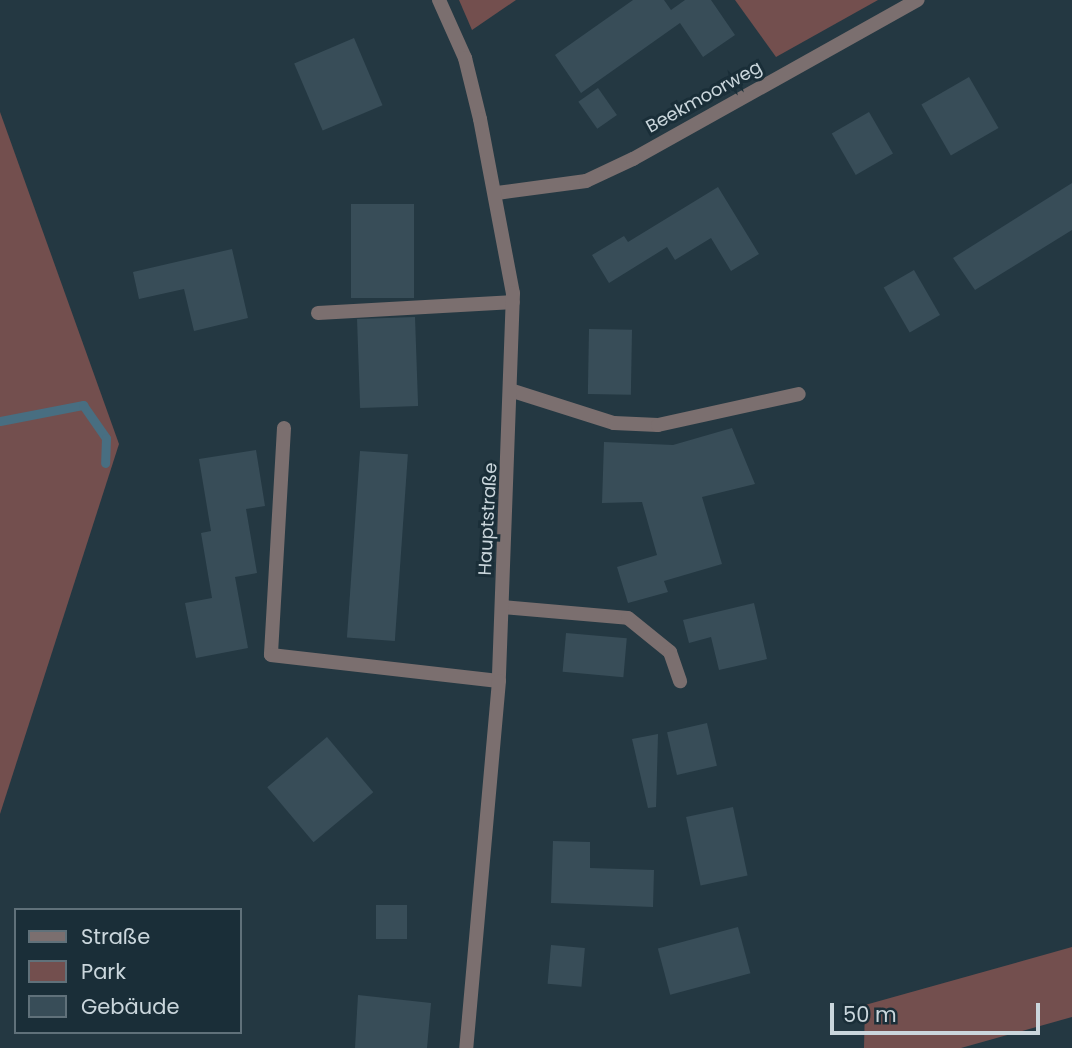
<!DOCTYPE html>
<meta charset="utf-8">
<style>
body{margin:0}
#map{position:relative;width:1072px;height:1048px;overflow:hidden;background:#243842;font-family:Poppins,sans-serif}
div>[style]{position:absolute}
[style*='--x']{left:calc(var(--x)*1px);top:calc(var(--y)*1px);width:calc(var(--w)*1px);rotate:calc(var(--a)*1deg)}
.green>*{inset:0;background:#734f4e}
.stream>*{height:9px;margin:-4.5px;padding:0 4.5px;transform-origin:4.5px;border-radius:4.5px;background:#486e81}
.building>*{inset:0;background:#384d58;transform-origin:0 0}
.service>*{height:14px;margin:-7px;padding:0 7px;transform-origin:7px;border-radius:7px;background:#7b6f6f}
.minor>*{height:14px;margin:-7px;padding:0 7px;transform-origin:7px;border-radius:7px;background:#7b6f6f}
.tertiary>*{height:14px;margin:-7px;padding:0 7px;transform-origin:7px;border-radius:7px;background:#7b6f6f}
span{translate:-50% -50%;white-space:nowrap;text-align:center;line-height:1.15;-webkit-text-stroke:6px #1a2e38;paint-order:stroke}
.street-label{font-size:18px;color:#cad6dc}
.legend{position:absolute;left:14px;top:908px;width:228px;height:126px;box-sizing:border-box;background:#1a2e38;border:2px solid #60717a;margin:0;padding:9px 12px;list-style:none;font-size:21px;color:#cad6dc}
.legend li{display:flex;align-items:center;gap:14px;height:35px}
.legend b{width:35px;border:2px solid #60717a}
.scale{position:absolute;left:830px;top:1003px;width:210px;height:32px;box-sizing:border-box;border:4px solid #cad6dc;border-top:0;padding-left:9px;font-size:21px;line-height:24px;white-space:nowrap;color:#cad6dc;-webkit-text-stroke:5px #1a2e38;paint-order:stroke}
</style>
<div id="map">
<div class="green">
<div style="clip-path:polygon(459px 0,516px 0,472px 30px)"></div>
<div style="clip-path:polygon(735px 0,878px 0,776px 57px)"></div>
<div style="clip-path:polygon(0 112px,119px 444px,0 814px)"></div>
<div style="clip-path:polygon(1072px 947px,1072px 1017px,961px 1048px,864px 1048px,865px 1005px)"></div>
</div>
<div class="stream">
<div style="--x:0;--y:421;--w:85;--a:-10.9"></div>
<div style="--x:83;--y:405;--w:40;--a:55.1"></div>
<div style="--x:106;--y:438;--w:25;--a:92"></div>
</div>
<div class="building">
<div style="clip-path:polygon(633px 0,664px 0,671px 10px,685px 0,711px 0,735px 35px,703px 57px,680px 23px,581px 93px,555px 55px)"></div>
<div style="left:354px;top:38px;width:73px;height:65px;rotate:67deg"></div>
<div style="left:969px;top:77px;width:59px;height:55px;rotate:60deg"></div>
<div style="left:598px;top:88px;width:33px;height:24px;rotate:55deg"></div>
<div style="left:869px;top:112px;width:48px;height:43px;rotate:60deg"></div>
<div style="clip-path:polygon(1072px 183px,1072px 230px,975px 290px,953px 258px)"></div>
<div style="clip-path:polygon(718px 187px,759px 254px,731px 271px,711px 238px,675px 260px,667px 247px,609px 283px,592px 255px,624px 236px,628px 242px)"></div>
<div style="left:414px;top:204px;width:94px;height:63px;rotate:90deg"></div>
<div style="clip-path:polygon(232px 249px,248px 318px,194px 331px,184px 289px,139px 299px,133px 272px)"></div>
<div style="left:914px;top:270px;width:52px;height:35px;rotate:60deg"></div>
<div style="left:415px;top:317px;width:89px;height:58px;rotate:88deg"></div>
<div style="left:589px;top:329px;width:43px;height:65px;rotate:1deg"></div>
<div style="clip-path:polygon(732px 428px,755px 484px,702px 497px,722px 564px,664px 581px,668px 592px,628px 603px,617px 567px,657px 555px,642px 502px,602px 503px,604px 442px,673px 445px)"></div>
<div style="clip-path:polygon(256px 450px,265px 506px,246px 509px,257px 573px,235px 577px,248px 648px,196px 658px,185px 603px,212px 598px,201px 533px,211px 531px,199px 459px)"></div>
<div style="left:360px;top:451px;width:48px;height:187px;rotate:4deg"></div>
<div style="clip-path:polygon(754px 603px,767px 659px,719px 670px,711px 637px,689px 643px,683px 620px)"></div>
<div style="left:566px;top:633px;width:61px;height:39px;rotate:5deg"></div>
<div style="left:707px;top:723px;width:44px;height:41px;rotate:77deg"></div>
<div style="clip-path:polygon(658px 734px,656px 807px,648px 808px,632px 739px)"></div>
<div style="left:327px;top:737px;width:72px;height:78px;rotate:50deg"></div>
<div style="left:733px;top:807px;width:70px;height:48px;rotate:78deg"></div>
<div style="clip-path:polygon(553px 841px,590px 842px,590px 868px,654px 870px,653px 907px,551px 903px)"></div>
<div style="left:376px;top:905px;width:31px;height:34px"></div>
<div style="left:738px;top:927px;width:48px;height:83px;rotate:75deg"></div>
<div style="left:551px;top:945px;width:34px;height:39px;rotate:5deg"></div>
<div style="clip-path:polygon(358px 995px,431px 1003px,427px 1048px,355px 1048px)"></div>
</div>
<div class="service">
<div style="--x:318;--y:313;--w:195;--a:-3.2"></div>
<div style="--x:513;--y:391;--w:106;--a:17.6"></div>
<div style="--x:614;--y:423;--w:44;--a:2.6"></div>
<div style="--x:658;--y:425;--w:144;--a:-12.4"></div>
<div style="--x:284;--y:428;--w:227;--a:93.3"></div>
<div style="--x:271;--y:655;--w:229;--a:6.5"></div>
<div style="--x:503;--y:607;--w:125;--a:5"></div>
<div style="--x:628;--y:618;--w:54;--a:39"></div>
<div style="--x:670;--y:652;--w:31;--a:71"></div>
</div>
<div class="minor">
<div style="--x:497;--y:193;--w:90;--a:-7.7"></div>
<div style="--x:586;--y:181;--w:52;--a:-25.1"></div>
<div style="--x:633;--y:159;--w:326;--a:-29.2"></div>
</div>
<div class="tertiary">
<div style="--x:439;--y:0;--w:64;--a:65.9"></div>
<div style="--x:465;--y:58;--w:63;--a:76.2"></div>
<div style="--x:480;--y:119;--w:177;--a:79.3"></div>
<div style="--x:513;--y:293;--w:388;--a:92.1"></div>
<div style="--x:499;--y:681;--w:368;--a:95.1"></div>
</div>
<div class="street-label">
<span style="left:704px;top:97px;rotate:-29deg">Beekmoorweg</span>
<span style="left:488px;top:519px;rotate:-87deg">Hauptstraße</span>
</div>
<ul class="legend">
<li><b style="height:9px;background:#7b6f6f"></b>Straße</li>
<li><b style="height:19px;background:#734f4e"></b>Park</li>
<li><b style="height:19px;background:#384d58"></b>Gebäude</li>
</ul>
<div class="scale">50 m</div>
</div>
